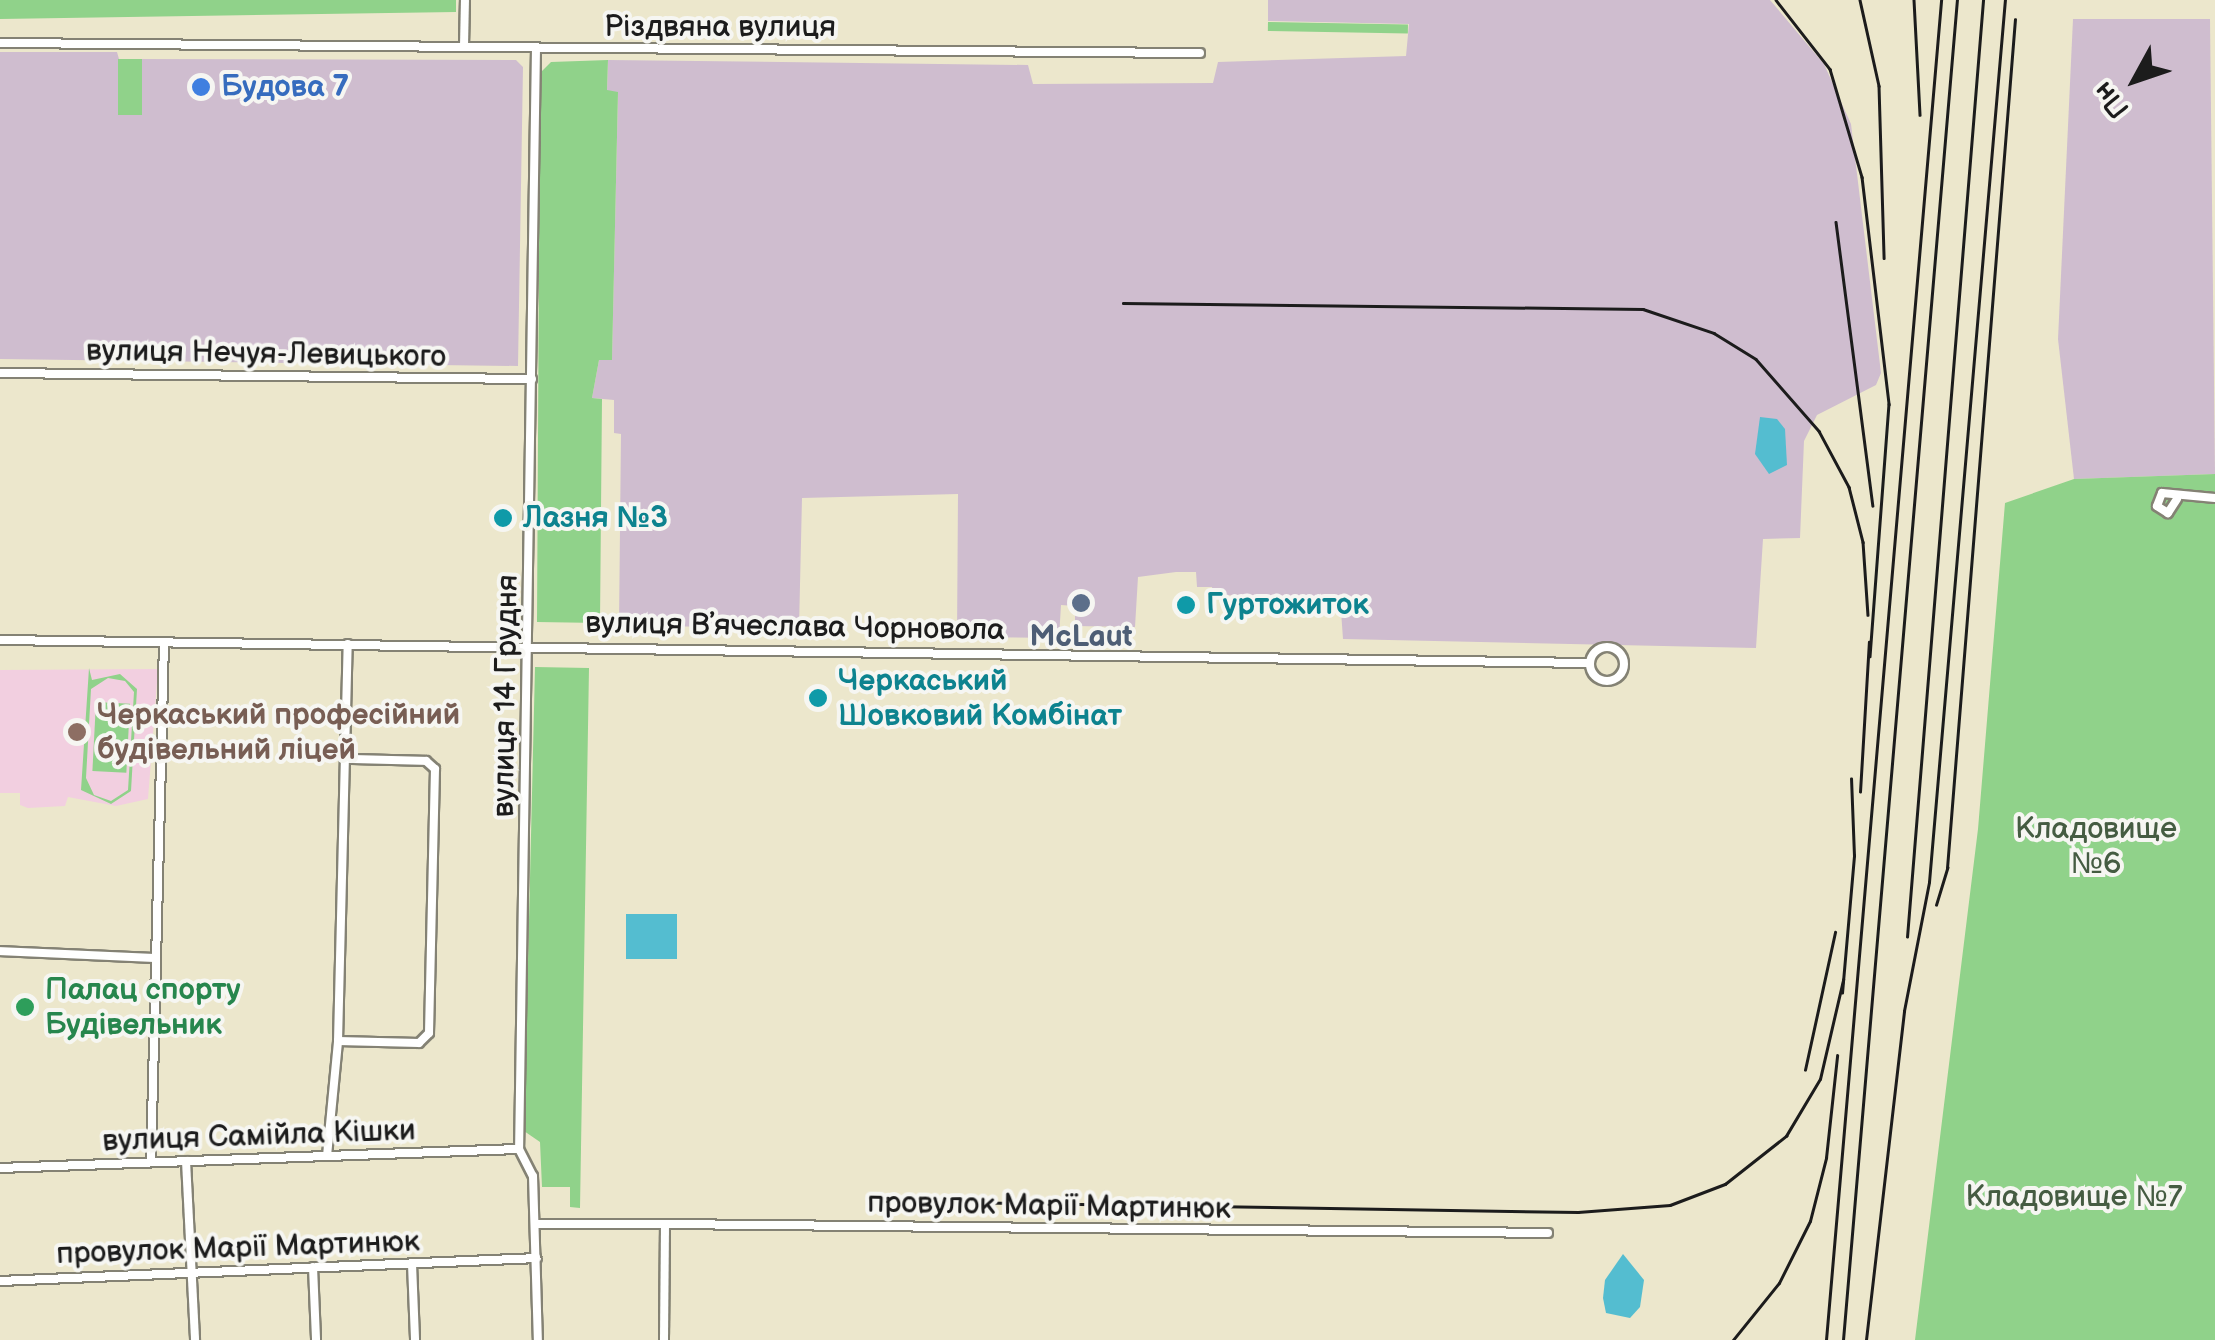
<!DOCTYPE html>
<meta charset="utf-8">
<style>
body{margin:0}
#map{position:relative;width:2215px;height:1340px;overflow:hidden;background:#ece7cc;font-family:"Balsamiq Sans",sans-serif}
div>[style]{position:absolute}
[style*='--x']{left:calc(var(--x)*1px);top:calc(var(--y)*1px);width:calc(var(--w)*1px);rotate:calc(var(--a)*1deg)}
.built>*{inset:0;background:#f2cfe0}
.industrial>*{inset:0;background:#cfbdcf}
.green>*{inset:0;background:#90d28a;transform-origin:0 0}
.water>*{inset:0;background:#54bdd0;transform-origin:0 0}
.roads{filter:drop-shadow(2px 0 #848274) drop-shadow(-2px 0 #848274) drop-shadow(0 2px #848274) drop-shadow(0 -2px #848274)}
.street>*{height:8px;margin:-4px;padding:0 4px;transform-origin:4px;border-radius:4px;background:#fff}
.street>.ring{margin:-4px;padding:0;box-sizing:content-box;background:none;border:8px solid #fff;border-radius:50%}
.rail>*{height:2.5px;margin:-1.25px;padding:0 1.25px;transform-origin:1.25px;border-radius:1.25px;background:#1c1c1c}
.dots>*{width:28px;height:28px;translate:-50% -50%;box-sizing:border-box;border:5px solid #f6f6f2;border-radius:50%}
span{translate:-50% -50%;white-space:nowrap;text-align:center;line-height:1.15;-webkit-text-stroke:8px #f6f6f2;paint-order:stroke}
.street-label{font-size:30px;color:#1c1c1c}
.shop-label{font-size:30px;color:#366cbe;font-weight:700}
.left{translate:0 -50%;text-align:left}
.culture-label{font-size:30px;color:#0d838f;font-weight:700}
.service-label{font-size:30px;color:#4e5e75;font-weight:700}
.education-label{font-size:30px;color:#785e54;font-weight:700}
.park-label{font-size:30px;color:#455c42}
.leisure-label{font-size:30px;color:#27864d;font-weight:700}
.north{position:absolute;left:2085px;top:30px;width:100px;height:100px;-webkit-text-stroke:8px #f6f6f2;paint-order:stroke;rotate:230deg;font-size:28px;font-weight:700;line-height:40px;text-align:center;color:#1c1c1c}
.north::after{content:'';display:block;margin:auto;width:35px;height:45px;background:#1c1c1c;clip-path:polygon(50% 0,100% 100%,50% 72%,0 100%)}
</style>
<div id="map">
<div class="built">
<div style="clip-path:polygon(158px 669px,148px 799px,116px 806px,68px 797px,65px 806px,28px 808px,20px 805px,20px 793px,0 793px,0 670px)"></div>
</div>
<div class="industrial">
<div style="clip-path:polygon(1268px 0,1770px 0,1824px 64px,1851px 124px,1881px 373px,1876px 385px,1817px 415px,1804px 441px,1800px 538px,1763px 539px,1756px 648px,1343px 639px,1340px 597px,1213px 595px,1212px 587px,1197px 587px,1196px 572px,1176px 572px,1138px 577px,1135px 627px,1075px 626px,1075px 606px,1061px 605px,1059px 638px,957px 637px,958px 494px,802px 498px,799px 629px,619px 625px,621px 434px,614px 433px,614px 400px,592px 398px,599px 360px,612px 359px,618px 93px,607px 91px,608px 60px,1028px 65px,1033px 84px,1213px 83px,1218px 62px,1406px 56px,1409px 24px,1268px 21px)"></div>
<div style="clip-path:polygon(2073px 19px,2210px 19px,2215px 474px,2074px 479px,2058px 339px)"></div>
<div style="clip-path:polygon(0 52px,117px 52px,119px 59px,516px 60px,523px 67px,518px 366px,0 359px)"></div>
</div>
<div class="green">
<div style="clip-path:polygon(0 0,456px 0,456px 12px,0 19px)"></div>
<div style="left:1268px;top:22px;width:140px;height:9px;rotate:1deg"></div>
<div style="left:118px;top:59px;width:24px;height:56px"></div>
<div style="clip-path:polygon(608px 60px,607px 90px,618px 92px,612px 360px,599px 360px,592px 398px,602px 399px,600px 623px,537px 622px,540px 73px,551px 62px)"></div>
<div style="clip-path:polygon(2215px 474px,2215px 1340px,1915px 1340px,1978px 829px,2005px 503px,2074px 479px)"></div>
<div style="clip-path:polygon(535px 667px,589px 668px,580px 1208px,570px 1207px,570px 1187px,542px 1187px,540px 1142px,524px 1131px)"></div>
<div style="clip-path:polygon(evenodd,89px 668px,92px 680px,120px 674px,137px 689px,131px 791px,111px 804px,81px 790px,89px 668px,108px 678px,125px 681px,134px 692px,128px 790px,111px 801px,94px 795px,86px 778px,91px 689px,108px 678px)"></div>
<div style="left:96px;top:702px;width:34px;height:69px;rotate:3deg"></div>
</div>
<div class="water">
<div style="clip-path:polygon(1760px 417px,1777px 419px,1785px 429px,1787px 465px,1769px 474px,1755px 454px)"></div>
<div style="left:626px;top:914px;width:51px;height:45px"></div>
<div style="clip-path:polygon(1623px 1254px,1644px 1280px,1640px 1307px,1630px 1318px,1606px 1313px,1603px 1298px,1605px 1280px)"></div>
</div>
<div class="roads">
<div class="street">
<div style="--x:0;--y:43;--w:1200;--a:0.48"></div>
<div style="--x:464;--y:46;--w:46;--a:-88.8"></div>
<div style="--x:536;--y:48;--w:1101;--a:90.88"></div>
<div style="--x:519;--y:1149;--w:30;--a:63"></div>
<div style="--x:533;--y:1176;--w:164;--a:88.3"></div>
<div style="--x:0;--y:373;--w:532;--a:0.65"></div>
<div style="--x:2177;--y:499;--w:17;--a:123"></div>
<div style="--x:2168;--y:513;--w:13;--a:-148"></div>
<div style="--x:2157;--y:506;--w:14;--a:-69"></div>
<div style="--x:2162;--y:493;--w:53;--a:5.4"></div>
<div style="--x:0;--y:640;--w:1590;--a:0.83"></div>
<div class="ring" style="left:1590px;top:647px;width:26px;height:26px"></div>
<div style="--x:0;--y:951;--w:156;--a:2.6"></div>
<div style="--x:338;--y:1041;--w:81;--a:1.4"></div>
<div style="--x:419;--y:1043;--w:14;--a:-45"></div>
<div style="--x:429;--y:1033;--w:264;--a:-88.7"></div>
<div style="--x:435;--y:769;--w:12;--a:-138"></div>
<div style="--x:426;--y:761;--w:79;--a:-178.5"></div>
<div style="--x:327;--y:1156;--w:116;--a:-84.5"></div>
<div style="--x:338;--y:1041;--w:397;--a:-88.6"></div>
<div style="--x:186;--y:1161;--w:179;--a:87.1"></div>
<div style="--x:151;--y:1162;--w:520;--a:-88.57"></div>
<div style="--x:0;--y:1168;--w:519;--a:-2.1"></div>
<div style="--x:536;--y:1224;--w:129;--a:0"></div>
<div style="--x:412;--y:1264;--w:76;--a:87.7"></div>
<div style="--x:313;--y:1267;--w:73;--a:87.6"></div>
<div style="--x:0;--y:1281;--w:537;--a:-2.45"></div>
<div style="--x:664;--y:1340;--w:116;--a:-89.5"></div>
<div style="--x:665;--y:1224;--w:883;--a:0.58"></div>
</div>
</div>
<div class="rail">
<div style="--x:1776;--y:0;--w:88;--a:52"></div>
<div style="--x:1830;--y:69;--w:113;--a:73.5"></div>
<div style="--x:1862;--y:177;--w:229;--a:83.2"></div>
<div style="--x:1889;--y:404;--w:253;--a:94.3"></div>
<div style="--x:1860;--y:0;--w:88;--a:77.5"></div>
<div style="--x:1879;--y:86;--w:172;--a:88.3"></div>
<div style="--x:1914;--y:0;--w:115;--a:87"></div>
<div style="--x:1836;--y:222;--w:286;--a:82.6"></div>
<div style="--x:1123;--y:303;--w:520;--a:0.66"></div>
<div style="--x:1643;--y:309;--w:75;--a:18.7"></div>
<div style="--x:1714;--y:333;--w:49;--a:31.8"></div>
<div style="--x:1756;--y:359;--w:96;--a:48.8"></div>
<div style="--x:1819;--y:431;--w:64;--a:61.8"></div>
<div style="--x:1849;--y:487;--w:57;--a:75.7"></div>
<div style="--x:1863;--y:542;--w:73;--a:86.1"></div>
<div style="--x:1860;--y:792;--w:150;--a:-86.6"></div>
<div style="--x:1936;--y:905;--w:39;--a:-73"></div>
<div style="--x:1947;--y:868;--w:851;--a:-85.42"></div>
<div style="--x:1907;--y:937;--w:940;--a:-85.36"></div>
<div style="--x:1842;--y:993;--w:138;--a:-85"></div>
<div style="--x:1854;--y:856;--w:77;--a:-92.2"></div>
<div style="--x:1805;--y:1070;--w:141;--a:-77.7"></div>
<div style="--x:892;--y:1201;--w:686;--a:0.92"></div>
<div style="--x:1578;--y:1212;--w:92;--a:-4.4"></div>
<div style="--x:1670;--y:1205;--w:59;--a:-20.9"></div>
<div style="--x:1725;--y:1184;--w:78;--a:-38.2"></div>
<div style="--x:1786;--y:1136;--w:66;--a:-59.2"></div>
<div style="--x:1820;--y:1079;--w:102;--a:-76.9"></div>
<div style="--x:1733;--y:1340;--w:73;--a:-51.1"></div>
<div style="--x:1779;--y:1283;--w:69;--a:-63.4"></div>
<div style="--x:1810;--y:1221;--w:65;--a:-75.7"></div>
<div style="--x:1826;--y:1158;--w:103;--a:-83.8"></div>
<div style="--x:1826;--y:1340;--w:1345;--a:-85.09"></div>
<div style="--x:1843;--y:1340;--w:1345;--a:-85.14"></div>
<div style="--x:1866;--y:1340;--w:331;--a:-83.4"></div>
<div style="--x:1904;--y:1011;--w:131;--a:-79"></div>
<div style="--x:1929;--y:882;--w:885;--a:-85.08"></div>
</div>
<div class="dots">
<div style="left:201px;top:87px;background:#3f7fe0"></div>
<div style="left:503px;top:518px;background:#0f9aa8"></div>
<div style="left:1081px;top:603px;background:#5c6f8a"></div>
<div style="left:1186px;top:605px;background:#0f9aa8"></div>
<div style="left:818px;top:698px;background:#0f9aa8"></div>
<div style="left:77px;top:732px;background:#8d6e63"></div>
<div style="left:25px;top:1007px;background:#2e9e5b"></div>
</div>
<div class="street-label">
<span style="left:720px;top:27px">Різдвяна вулиця</span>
<span style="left:266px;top:354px;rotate:1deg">вулиця Нечуя-Левицького</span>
<span style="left:795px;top:627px;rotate:1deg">вулиця Вʼячеслава Чорновола</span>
<span style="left:506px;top:696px;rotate:-89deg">вулиця 14 Грудня</span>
<span style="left:259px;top:1136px;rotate:-2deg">вулиця Самійла Кішки</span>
<span style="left:1049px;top:1206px;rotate:1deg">провулок Марії Мартинюк</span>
<span style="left:238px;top:1248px;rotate:-2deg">провулок Марії Мартинюк</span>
</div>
<div class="shop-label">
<span class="left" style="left:221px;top:87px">Будова 7</span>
</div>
<div class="culture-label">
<span class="left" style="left:523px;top:518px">Лазня №3</span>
<span class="left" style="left:1206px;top:605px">Гуртожиток</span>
<span class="left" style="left:838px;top:698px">Черкаський<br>Шовковий Комбінат</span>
</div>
<div class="service-label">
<span style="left:1081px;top:637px">McLaut</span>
</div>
<div class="education-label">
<span class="left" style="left:97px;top:732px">Черкаський професійний<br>будівельний ліцей</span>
</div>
<div class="park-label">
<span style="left:2096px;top:846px">Кладовище<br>№6</span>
<span style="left:2074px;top:1197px">Кладовище №7</span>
</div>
<div class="leisure-label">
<span class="left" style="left:45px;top:1007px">Палац спорту<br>Будівельник</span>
</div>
<div class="north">Пн</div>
</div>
